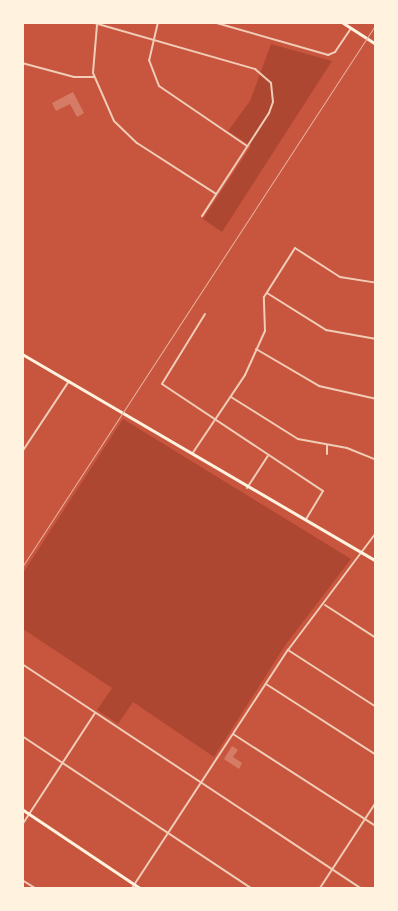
<!DOCTYPE html>
<style>
body{margin:0}
#map{position:relative;width:398px;height:911px;overflow:hidden;background:#c8553d;font-family:Signika,sans-serif}
div>[style]{position:absolute}
[style*='--x']{left:calc(var(--x)*1px);top:calc(var(--y)*1px);width:calc(var(--w)*1px);rotate:calc(var(--a)*1deg)}
.green>*{inset:0;background:#ae4732}
.building>*{inset:0;background:#d67c66}
.minor>*{height:2px;margin:-1px;padding:0 1px;transform-origin:1px;border-radius:1px;background:#f1ccb7}
.secondary>*{height:2.5px;margin:-1.25px;padding:0 1.25px;transform-origin:1.25px;border-radius:1.25px;background:#fff3e0}
.primary>*{height:3px;margin:-1.5px;padding:0 1.5px;transform-origin:1.5px;border-radius:1.5px;background:#fff3e0}
.rail>*{height:1px;margin:-0.5px;padding:0 0.5px;transform-origin:0.5px;border-radius:0.5px;background:#e9b49f}
span{translate:-50% -50%;white-space:nowrap;text-align:center;line-height:1.15;-webkit-text-stroke:4px #fff3e0;paint-order:stroke}
.frame{position:absolute;inset:0;border:24px solid #fff3e0;pointer-events:none}
</style>
<div id="map">
<div class="green">
<div style="clip-path:polygon(271px 44px,332px 61px,222px 232px,203px 219px,251px 146px,228px 131px,250px 101px)"></div>
<div style="clip-path:polygon(123px 419px,351px 559px,286px 644px,214px 757px,133px 702px,118px 724px,97px 710px,112px 688px,23px 629px,23px 573px)"></div>
</div>
<div class="building">
<div style="clip-path:polygon(73px 92px,84px 113px,77px 117px,70px 104px,56px 111px,52px 103px)"></div>
<div style="clip-path:polygon(232px 746px,238px 750px,233px 757px,242px 763px,239px 769px,224px 759px)"></div>
</div>
<div class="minor">
<div style="--x:91;--y:22;--w:171;--a:16"></div>
<div style="--x:255;--y:69;--w:21;--a:41"></div>
<div style="--x:271;--y:83;--w:19;--a:84"></div>
<div style="--x:273;--y:102;--w:12;--a:110"></div>
<div style="--x:269;--y:113;--w:123;--a:123"></div>
<div style="--x:158;--y:22;--w:39;--a:103"></div>
<div style="--x:149;--y:60;--w:28;--a:69"></div>
<div style="--x:159;--y:86;--w:107;--a:34.3"></div>
<div style="--x:213;--y:22;--w:120;--a:16"></div>
<div style="--x:328;--y:55;--w:8;--a:-23"></div>
<div style="--x:335;--y:52;--w:29;--a:-56"></div>
<div style="--x:97;--y:25;--w:48;--a:94.8"></div>
<div style="--x:93;--y:73;--w:52;--a:66.4"></div>
<div style="--x:114;--y:121;--w:32;--a:44"></div>
<div style="--x:137;--y:143;--w:94;--a:32.8"></div>
<div style="--x:22;--y:63;--w:54;--a:15.1"></div>
<div style="--x:74;--y:77;--w:20;--a:0"></div>
<div style="--x:267;--y:293;--w:70;--a:32.1"></div>
<div style="--x:326;--y:330;--w:51;--a:10.2"></div>
<div style="--x:205;--y:314;--w:82;--a:121.6"></div>
<div style="--x:162;--y:384;--w:193;--a:33.6"></div>
<div style="--x:323;--y:491;--w:33;--a:121"></div>
<div style="--x:256;--y:349;--w:73;--a:30.4"></div>
<div style="--x:319;--y:386;--w:58;--a:12.8"></div>
<div style="--x:231;--y:397;--w:79;--a:32.1"></div>
<div style="--x:298;--y:439;--w:50;--a:10.4"></div>
<div style="--x:347;--y:448;--w:31;--a:22"></div>
<div style="--x:22;--y:452;--w:85;--a:-56.5"></div>
<div style="--x:192;--y:454;--w:95;--a:-56.1"></div>
<div style="--x:245;--y:375;--w:48;--a:-65.6"></div>
<div style="--x:265;--y:331;--w:34;--a:-92"></div>
<div style="--x:264;--y:297;--w:58;--a:-57.7"></div>
<div style="--x:295;--y:248;--w:54;--a:32.8"></div>
<div style="--x:340;--y:277;--w:36;--a:9"></div>
<div style="--x:327;--y:454;--w:9;--a:-90"></div>
<div style="--x:247;--y:488;--w:38;--a:-57"></div>
<div style="--x:325;--y:605;--w:61;--a:32.9"></div>
<div style="--x:288;--y:650;--w:105;--a:32.9"></div>
<div style="--x:22;--y:664;--w:406;--a:33.5"></div>
<div style="--x:266;--y:684;--w:131;--a:32.8"></div>
<div style="--x:233;--y:734;--w:170;--a:32.8"></div>
<div style="--x:22;--y:736;--w:275;--a:33.6"></div>
<div style="--x:22;--y:825;--w:134;--a:-56.9"></div>
<div style="--x:22;--y:880;--w:15;--a:32"></div>
<div style="--x:132;--y:888;--w:285;--a:-56.8"></div>
<div style="--x:288;--y:650;--w:146;--a:-53.1"></div>
<div style="--x:320;--y:888;--w:103;--a:-56.9"></div>
</div>
<div class="secondary">
<div style="--x:342;--y:22;--w:40;--a:32.9"></div>
<div style="--x:22;--y:809;--w:142;--a:33.8"></div>
</div>
<div class="primary">
<div style="--x:22;--y:354;--w:410;--a:30.3"></div>
</div>
<div class="rail">
<div style="--x:22;--y:567;--w:648;--a:-56.9"></div>
</div>
<div class="frame"></div>
</div>
